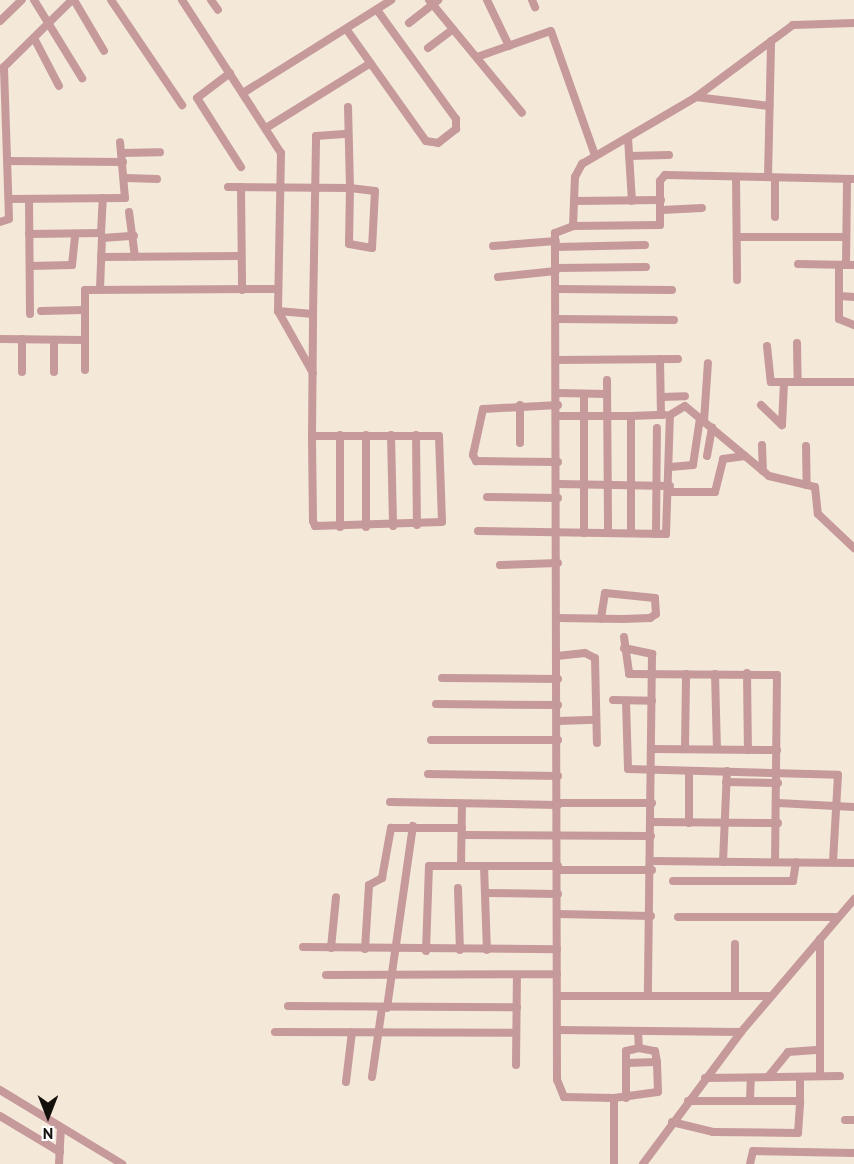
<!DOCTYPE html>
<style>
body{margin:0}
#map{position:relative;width:854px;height:1164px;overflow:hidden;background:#f4e8d9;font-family:"PT Sans",sans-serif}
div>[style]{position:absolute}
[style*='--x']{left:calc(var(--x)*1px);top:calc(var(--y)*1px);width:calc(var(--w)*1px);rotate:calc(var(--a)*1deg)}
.minor>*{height:8px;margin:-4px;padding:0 4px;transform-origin:4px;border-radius:4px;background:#c6999b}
span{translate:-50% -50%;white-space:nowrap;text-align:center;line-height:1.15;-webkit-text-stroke:6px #fff;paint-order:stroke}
.north{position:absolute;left:18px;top:1086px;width:60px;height:60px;-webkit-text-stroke:4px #fff;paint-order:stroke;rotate:180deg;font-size:16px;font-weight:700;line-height:24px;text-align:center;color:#14100b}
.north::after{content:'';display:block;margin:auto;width:21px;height:27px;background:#14100b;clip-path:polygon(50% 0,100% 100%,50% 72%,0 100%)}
</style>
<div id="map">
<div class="minor">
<div style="--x:34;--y:0;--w:92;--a:58.4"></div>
<div style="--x:74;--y:0;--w:59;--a:59.5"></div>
<div style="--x:111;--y:0;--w:127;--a:55.9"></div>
<div style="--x:182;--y:0;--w:182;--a:57.1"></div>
<div style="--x:281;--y:153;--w:158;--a:91.1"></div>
<div style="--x:278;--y:311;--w:35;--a:5"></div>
<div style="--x:313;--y:314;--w:178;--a:-89"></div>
<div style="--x:316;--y:136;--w:32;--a:-4"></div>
<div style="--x:211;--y:0;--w:12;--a:55"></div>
<div style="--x:429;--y:0;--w:146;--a:50.5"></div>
<div style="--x:487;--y:0;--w:51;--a:64.4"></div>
<div style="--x:532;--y:0;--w:8;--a:67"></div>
<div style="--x:0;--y:21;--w:30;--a:-44"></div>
<div style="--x:409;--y:23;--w:37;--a:-38"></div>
<div style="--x:347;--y:30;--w:136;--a:54.6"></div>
<div style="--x:426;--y:141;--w:12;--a:9"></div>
<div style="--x:438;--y:143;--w:23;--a:-38"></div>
<div style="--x:456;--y:129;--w:10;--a:-90"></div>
<div style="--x:456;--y:119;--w:135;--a:-125.9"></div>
<div style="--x:34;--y:38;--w:54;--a:62.5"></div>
<div style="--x:428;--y:48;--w:31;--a:-37"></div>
<div style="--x:477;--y:57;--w:78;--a:-19.4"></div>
<div style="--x:551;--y:31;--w:132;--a:70.5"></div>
<div style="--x:2;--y:69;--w:98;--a:-44.6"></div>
<div style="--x:230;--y:73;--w:41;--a:142.9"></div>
<div style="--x:197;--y:98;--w:82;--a:57.5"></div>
<div style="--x:243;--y:93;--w:175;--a:-32.1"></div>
<div style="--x:696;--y:97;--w:74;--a:7"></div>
<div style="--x:266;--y:128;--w:123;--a:-31.8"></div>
<div style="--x:628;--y:138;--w:63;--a:86.4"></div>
<div style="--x:121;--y:153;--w:39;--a:-1"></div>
<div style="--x:629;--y:156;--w:40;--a:-1.4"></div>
<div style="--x:8;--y:161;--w:115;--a:0.5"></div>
<div style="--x:736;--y:177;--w:103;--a:89.4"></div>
<div style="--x:768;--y:177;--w:136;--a:-88.7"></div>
<div style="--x:126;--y:178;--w:31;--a:2"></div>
<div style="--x:775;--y:178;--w:39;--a:90"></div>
<div style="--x:228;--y:187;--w:122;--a:0.5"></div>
<div style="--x:350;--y:188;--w:25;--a:7"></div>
<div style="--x:375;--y:191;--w:57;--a:93"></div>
<div style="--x:372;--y:248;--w:23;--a:-170"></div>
<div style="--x:349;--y:244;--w:56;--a:-89"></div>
<div style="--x:350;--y:188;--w:81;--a:-91.4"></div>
<div style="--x:241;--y:187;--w:103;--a:89.4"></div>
<div style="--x:9;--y:199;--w:116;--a:-0.5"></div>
<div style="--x:125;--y:198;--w:56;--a:-95.1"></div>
<div style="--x:29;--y:199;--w:115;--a:89.5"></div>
<div style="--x:574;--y:201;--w:87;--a:-0.7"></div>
<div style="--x:662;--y:210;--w:40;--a:-2.9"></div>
<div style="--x:129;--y:212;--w:45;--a:82.4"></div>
<div style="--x:0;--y:222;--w:9;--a:-18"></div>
<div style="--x:9;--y:219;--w:152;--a:-91.9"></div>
<div style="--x:573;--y:226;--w:87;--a:-0.7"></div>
<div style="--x:660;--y:225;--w:44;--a:-90"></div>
<div style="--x:660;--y:181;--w:8;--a:-50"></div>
<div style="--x:665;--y:175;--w:189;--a:1.2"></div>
<div style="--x:29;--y:234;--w:72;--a:-0.8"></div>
<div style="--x:101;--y:233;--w:35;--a:-87"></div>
<div style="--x:737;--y:237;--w:109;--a:0"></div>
<div style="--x:493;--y:246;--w:63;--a:-4.5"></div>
<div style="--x:556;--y:247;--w:89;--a:-1.3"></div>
<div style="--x:101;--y:257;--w:140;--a:-0.4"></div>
<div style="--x:798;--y:264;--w:56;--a:1"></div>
<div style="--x:839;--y:265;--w:54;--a:90"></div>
<div style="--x:839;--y:319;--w:16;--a:22"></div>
<div style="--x:846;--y:265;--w:86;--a:-89.3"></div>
<div style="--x:30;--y:266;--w:42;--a:-1.4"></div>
<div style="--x:72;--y:265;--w:30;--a:-84"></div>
<div style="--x:556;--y:268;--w:90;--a:-0.6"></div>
<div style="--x:498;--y:277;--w:58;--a:-5.9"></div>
<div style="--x:100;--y:289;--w:51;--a:-87.8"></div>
<div style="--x:102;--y:238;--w:32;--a:-4"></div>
<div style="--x:556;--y:289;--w:116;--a:0.5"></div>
<div style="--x:840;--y:296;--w:14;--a:4"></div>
<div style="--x:41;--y:311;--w:42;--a:-1.4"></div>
<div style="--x:278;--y:311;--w:71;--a:60.6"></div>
<div style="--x:557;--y:319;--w:117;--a:0.5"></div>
<div style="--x:0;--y:339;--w:84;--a:0.7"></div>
<div style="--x:22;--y:339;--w:33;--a:90"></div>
<div style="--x:54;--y:340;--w:32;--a:90"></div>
<div style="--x:797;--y:343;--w:39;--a:89"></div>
<div style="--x:767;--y:346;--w:36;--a:84"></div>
<div style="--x:771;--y:382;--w:83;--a:0"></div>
<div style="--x:660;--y:359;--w:56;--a:89"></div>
<div style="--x:557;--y:360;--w:121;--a:-0.5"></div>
<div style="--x:85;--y:370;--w:80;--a:-90"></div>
<div style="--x:85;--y:290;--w:193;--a:-0.3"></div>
<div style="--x:607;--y:380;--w:153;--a:89.6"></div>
<div style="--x:558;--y:393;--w:49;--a:1.2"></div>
<div style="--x:661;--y:397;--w:24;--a:-2"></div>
<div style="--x:520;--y:405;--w:38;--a:90"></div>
<div style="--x:558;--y:405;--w:75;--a:176.9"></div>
<div style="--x:483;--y:409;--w:47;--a:102.3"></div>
<div style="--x:473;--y:455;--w:7;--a:63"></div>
<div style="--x:476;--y:461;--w:82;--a:0.7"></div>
<div style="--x:761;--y:405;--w:29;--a:44"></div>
<div style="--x:782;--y:425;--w:42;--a:-87.3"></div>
<div style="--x:558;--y:416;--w:73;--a:0"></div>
<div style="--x:631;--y:416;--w:117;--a:90"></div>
<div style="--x:631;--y:416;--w:33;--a:-2"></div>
<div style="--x:704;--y:421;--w:58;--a:-86.1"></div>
<div style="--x:340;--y:435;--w:92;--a:90"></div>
<div style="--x:366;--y:435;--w:92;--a:90"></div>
<div style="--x:391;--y:435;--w:91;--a:88.7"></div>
<div style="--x:416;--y:435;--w:90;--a:89.4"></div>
<div style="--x:312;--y:436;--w:127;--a:0"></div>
<div style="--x:439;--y:436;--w:86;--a:88"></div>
<div style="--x:442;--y:522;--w:127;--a:178.2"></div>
<div style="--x:315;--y:526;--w:5;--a:-112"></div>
<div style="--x:313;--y:521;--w:85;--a:-90.7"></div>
<div style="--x:312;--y:436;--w:122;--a:-89.5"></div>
<div style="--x:762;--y:445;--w:26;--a:88"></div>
<div style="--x:806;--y:446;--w:39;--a:89"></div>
<div style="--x:707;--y:456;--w:29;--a:-80"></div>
<div style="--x:670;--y:467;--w:23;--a:-5"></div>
<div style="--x:693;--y:465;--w:48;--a:-81.5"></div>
<div style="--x:558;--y:484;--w:112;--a:1"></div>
<div style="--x:670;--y:492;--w:45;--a:0"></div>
<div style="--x:715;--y:492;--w:34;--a:-76"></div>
<div style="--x:723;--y:459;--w:22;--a:-8"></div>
<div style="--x:487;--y:497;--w:71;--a:0.8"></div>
<div style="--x:478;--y:531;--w:188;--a:0.9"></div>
<div style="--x:666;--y:534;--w:119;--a:-88.1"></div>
<div style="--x:670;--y:415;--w:17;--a:-31"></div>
<div style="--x:685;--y:406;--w:109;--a:39.8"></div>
<div style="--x:769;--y:476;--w:47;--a:13.4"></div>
<div style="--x:815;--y:487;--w:27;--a:84"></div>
<div style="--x:818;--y:514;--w:50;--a:43.4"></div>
<div style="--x:584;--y:533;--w:139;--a:-90"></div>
<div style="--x:656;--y:534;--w:106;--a:-89.5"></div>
<div style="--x:500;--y:565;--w:58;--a:-2"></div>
<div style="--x:557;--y:618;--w:66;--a:0.9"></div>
<div style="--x:623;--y:619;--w:27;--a:-2"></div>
<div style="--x:650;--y:618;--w:7;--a:-34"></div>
<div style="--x:656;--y:614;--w:16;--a:-94"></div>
<div style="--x:655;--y:598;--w:50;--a:-174.3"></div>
<div style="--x:605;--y:593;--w:26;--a:99"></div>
<div style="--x:624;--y:637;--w:37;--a:82"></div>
<div style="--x:629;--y:674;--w:148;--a:0.4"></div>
<div style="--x:777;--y:675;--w:187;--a:90.6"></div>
<div style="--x:624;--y:648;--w:29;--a:12"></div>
<div style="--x:652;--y:654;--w:342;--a:90.7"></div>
<div style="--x:557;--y:656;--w:28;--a:-6"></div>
<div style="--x:585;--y:653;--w:11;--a:27"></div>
<div style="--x:595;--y:658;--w:85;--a:88.7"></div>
<div style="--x:747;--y:673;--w:77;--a:89.3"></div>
<div style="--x:715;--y:674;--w:75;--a:88.5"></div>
<div style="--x:442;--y:678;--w:116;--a:0.5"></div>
<div style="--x:613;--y:700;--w:39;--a:1"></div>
<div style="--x:626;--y:701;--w:68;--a:88.3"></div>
<div style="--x:628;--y:769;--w:210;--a:1.6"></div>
<div style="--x:838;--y:775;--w:87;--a:93.3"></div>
<div style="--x:436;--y:704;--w:122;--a:0.5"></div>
<div style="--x:558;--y:721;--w:38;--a:-2"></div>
<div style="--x:431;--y:740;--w:127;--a:0"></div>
<div style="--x:652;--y:749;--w:125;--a:0.5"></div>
<div style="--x:685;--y:749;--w:75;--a:-89.2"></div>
<div style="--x:689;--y:771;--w:52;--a:90"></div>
<div style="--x:428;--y:774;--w:130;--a:0.9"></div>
<div style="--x:726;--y:782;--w:52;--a:1.1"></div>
<div style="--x:390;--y:802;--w:168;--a:1"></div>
<div style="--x:558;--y:803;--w:94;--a:0"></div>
<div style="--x:778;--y:803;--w:76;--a:3"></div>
<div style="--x:652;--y:822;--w:126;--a:0.5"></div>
<div style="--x:462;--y:835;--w:189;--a:0.3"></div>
<div style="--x:652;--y:861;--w:202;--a:0.6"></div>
<div style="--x:723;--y:862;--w:91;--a:-87.5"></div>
<div style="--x:461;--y:866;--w:62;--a:-89.1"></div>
<div style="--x:484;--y:866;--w:84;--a:88"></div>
<div style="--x:558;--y:870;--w:94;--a:0"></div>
<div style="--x:673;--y:881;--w:120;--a:0"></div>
<div style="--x:793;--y:881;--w:19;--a:-81"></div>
<div style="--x:458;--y:888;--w:62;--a:88.2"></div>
<div style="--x:485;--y:893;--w:73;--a:0.8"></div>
<div style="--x:558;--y:914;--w:93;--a:1.2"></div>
<div style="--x:678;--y:917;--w:159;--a:0"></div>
<div style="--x:735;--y:944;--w:52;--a:90"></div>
<div style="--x:303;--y:947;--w:254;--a:0.5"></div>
<div style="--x:331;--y:948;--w:51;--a:-84.4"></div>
<div style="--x:365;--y:949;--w:64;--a:-86.4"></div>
<div style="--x:369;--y:885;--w:15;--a:-28"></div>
<div style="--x:382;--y:878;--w:51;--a:-79.8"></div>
<div style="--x:391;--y:828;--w:71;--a:0"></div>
<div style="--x:426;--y:951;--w:85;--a:-88"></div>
<div style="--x:429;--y:866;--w:129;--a:0"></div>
<div style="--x:326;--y:975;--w:231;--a:-0.2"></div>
<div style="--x:557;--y:996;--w:213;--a:0"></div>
<div style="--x:288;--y:1006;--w:229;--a:0.3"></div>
<div style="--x:387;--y:1008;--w:184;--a:-81.9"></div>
<div style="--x:558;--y:1030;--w:183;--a:0.6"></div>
<div style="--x:638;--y:1031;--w:17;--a:87"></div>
<div style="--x:639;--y:1048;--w:16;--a:11"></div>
<div style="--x:655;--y:1051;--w:11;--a:80"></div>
<div style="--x:275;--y:1032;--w:241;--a:0.2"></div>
<div style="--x:516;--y:1065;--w:90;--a:-89.4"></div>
<div style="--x:820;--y:1076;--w:137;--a:-90"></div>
<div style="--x:372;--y:1077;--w:70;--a:-81.8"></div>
<div style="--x:768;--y:1077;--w:32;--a:-51"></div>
<div style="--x:788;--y:1052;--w:32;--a:-4"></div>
<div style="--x:705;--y:1078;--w:135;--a:-0.8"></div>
<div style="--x:346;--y:1082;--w:50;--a:-83.2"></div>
<div style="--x:0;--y:1090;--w:143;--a:31.2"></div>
<div style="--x:614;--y:1098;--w:44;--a:-7.8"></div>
<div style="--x:658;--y:1092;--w:30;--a:-92"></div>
<div style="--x:657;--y:1062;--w:31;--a:178"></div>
<div style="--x:626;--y:1098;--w:47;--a:-90"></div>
<div style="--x:626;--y:1051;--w:13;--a:-13"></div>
<div style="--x:688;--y:1101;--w:112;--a:0"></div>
<div style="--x:800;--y:1101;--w:24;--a:-90"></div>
<div style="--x:750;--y:1101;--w:23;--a:-88"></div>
<div style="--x:0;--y:1116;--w:70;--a:31"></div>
<div style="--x:845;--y:1120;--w:9;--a:0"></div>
<div style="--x:672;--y:1122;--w:42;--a:13.7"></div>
<div style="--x:713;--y:1132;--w:85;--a:0.7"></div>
<div style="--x:798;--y:1133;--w:32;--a:-86"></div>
<div style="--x:59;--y:1164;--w:36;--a:-87"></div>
<div style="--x:614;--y:1164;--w:66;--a:-90"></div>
<div style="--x:614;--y:1098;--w:50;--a:-178.9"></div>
<div style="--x:564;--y:1097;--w:18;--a:-112"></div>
<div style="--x:557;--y:1080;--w:847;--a:-90.14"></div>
<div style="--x:555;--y:233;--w:19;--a:-21"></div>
<div style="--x:573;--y:226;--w:49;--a:-87.7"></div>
<div style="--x:575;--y:177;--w:15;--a:-62"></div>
<div style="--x:582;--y:164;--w:132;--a:-30.4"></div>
<div style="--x:696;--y:97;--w:121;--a:-36.6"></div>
<div style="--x:793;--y:25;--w:61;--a:-1.9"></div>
<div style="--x:643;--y:1164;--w:164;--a:-53.4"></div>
<div style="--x:741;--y:1032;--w:175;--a:-49.6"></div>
<div style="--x:750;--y:1164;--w:13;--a:-77"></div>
<div style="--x:753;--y:1151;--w:101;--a:1.1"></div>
</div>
<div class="north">N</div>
</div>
